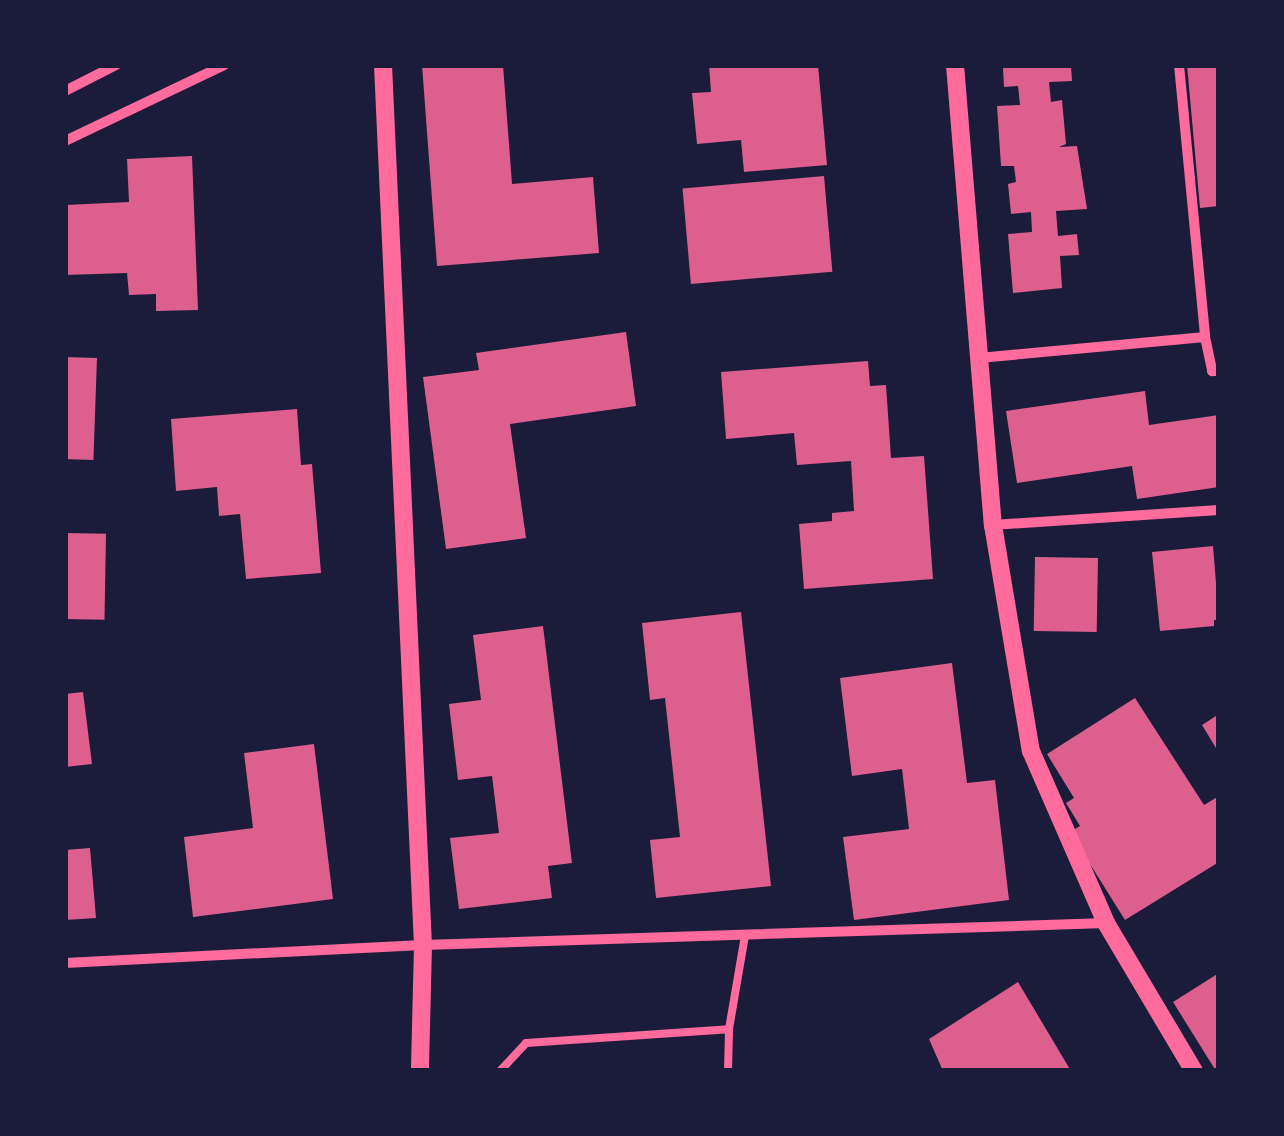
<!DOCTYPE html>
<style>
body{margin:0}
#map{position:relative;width:1284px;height:1136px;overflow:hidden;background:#1b1b3a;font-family:Ubuntu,sans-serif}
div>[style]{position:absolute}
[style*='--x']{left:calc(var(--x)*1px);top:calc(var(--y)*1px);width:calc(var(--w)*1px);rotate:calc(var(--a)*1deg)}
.building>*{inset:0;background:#dd5f8e;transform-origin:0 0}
.service>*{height:8px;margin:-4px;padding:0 4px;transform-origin:4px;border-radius:4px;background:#ff6b9d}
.minor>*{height:10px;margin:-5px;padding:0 5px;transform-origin:5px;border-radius:5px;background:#ff6b9d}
.tertiary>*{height:18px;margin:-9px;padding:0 9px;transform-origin:9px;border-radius:9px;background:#ff6b9d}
span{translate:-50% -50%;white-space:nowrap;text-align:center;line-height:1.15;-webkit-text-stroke:8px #1b1b3a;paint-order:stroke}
.frame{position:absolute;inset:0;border:68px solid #1b1b3a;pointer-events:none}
</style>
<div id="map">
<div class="building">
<div style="clip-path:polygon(422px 65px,503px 65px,512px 184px,593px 177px,599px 253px,437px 266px)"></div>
<div style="clip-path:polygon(709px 65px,818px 65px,827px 165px,744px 172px,741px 140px,697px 144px,692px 93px,711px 92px)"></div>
<div style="clip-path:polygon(1015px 65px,1071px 65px,1072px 81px,1049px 82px,1051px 102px,1062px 100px,1066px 144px,1059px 147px,1077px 146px,1087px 209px,1056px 211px,1058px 236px,1077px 234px,1079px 255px,1060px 256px,1062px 288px,1013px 293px,1008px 234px,1032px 232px,1031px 212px,1011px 214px,1008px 184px,1016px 182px,1014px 166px,1001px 166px,997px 106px,1020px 105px,1018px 86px,1004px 87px,1003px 68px)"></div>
<div style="clip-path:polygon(1187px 65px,1219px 65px,1219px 206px,1200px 208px)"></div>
<div style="clip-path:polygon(192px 156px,198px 310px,156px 311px,156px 294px,129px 295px,127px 273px,65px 275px,65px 205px,129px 202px,127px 159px)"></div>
<div style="left:824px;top:176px;width:96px;height:142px;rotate:85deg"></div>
<div style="clip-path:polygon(626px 332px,636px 406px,510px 424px,526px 538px,446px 549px,423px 377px,479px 370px,476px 353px)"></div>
<div style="left:65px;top:357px;width:32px;height:102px;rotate:2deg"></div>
<div style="clip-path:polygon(868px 361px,870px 386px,886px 385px,891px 458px,924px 456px,933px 579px,804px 589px,799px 524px,832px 521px,832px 513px,854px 511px,851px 461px,797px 465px,794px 433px,726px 439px,721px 372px)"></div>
<div style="clip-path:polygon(1145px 391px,1149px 425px,1219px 415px,1219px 487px,1137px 499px,1132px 466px,1017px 483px,1006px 411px)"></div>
<div style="clip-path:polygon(297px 409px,301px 465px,312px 464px,321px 573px,246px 579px,240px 514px,219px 516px,217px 487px,176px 491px,171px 419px)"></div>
<div style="left:65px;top:533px;width:41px;height:86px;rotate:1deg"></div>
<div style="clip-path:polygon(1213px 546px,1219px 620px,1214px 620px,1214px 626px,1160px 631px,1152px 552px)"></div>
<div style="left:1035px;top:557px;width:63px;height:74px;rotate:1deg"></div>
<div style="clip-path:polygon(741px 612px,771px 886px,656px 898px,650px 840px,680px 837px,665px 698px,650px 700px,642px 623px)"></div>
<div style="clip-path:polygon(543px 626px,572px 863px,548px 866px,552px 898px,459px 909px,450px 838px,499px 833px,492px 776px,458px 780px,449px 704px,481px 700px,473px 635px)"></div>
<div style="clip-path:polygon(952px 663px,967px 783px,995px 780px,1009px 900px,854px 920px,843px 837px,909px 829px,902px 769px,852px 776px,840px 678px)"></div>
<div style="clip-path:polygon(83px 692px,92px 764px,65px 767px,65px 694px)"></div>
<div style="clip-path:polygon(1135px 698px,1204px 805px,1219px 796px,1219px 862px,1125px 920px,1070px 832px,1080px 826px,1066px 803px,1074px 798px,1047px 754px)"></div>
<div style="clip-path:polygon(1219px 714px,1219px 753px,1202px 725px)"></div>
<div style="clip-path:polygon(314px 744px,333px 899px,193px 917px,184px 837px,253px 828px,244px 753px)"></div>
<div style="clip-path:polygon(90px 848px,96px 918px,65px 920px,65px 850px)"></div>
<div style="clip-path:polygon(1219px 973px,1219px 1071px,1216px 1071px,1173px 1002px)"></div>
<div style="clip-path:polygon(1018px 982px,1071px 1071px,943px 1071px,929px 1039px)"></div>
</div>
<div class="service">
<div style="--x:500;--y:1071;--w:38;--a:-47"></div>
<div style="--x:526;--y:1043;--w:203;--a:-3.9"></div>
<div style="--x:729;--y:1029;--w:95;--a:-80.3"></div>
<div style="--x:728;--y:1071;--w:42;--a:-88.6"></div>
</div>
<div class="minor">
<div style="--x:1179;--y:65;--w:273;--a:84.5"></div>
<div style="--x:1205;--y:337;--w:35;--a:78"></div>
<div style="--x:1212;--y:371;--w:7;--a:0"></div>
<div style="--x:65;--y:91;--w:57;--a:-27"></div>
<div style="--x:65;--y:141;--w:176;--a:-25.5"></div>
<div style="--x:979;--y:358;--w:227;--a:-5.3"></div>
<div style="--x:993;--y:525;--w:226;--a:-3.8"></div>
<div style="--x:65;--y:963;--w:358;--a:-2.9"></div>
<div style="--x:423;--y:945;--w:683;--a:-1.84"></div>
</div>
<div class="tertiary">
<div style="--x:383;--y:65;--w:881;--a:87.4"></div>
<div style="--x:423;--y:945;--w:126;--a:91.4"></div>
<div style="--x:955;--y:65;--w:462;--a:85.3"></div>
<div style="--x:993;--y:525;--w:229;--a:80.5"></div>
<div style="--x:1031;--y:751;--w:188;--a:66.4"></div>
<div style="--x:1106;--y:923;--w:172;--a:59.3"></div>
</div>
<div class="frame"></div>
</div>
